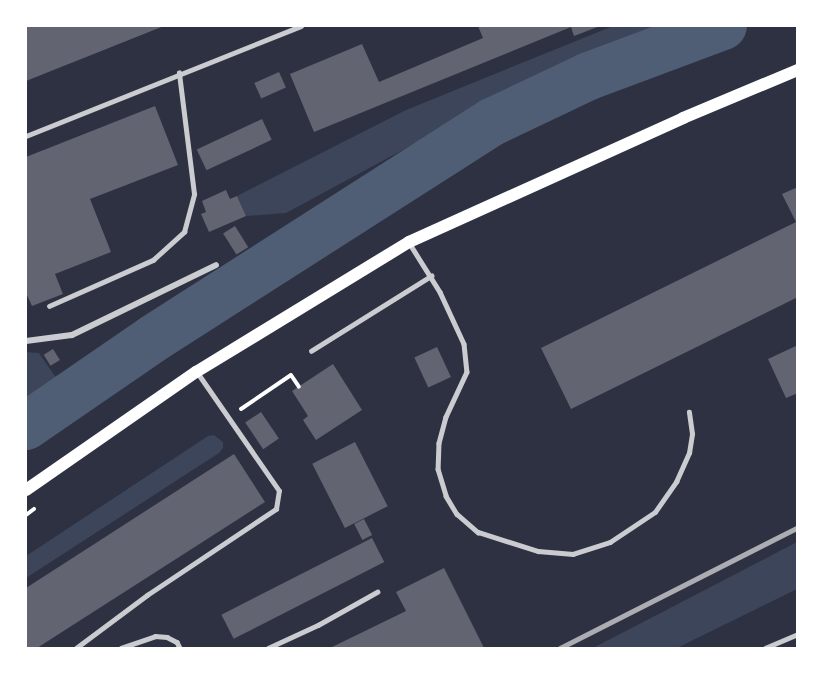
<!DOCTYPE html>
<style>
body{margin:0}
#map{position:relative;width:823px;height:674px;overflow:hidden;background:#2d3142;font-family:Montserrat,sans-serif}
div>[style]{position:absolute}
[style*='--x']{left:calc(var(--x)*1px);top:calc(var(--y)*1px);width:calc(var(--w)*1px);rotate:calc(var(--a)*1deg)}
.green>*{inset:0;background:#3c4559}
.river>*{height:48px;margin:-24px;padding:0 24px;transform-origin:24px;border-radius:24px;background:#4f5d75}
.building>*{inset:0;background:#626471;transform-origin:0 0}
.path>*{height:4px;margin:-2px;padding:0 2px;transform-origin:2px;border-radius:2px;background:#fff}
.service>*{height:4.5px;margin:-2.25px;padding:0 2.25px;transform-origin:2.25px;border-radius:2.25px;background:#caccd0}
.minor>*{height:6px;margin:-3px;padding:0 3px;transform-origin:3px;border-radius:3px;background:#caccd0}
.secondary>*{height:12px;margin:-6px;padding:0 6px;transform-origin:6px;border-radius:6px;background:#fff}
.rail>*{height:4.5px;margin:-2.25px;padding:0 2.25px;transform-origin:2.25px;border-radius:2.25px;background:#abadb3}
span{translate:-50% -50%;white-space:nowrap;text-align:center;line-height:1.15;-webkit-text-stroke:4.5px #fff;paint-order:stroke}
.frame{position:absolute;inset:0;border:27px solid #fff;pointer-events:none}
</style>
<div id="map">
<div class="green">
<div style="clip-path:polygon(613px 26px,679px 26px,579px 64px,473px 112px,286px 213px,246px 216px,237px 196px,406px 110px)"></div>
<div style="clip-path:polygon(26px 352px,39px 353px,61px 385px,65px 420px,26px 447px)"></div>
<div style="clip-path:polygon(214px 435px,223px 442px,223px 448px,219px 453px,26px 578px,26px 556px,208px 436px)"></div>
<div style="clip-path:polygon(797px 542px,797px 589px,677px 648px,593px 648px)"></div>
</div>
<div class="river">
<div style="--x:26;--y:426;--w:155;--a:-34.5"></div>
<div style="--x:154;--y:338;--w:401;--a:-32.6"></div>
<div style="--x:492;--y:122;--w:107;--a:-25.4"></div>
<div style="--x:589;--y:76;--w:143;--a:-20.5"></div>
</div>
<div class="building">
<div style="clip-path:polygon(26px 26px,164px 26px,26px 81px)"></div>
<div style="clip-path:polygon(478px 26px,600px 26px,574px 36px,571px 27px,314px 132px,290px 74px,362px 44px,379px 82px,483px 38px)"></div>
<div style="left:279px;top:72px;width:17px;height:27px;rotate:66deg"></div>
<div style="clip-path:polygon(155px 106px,178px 165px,90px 199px,111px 252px,55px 274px,63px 294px,32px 306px,26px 293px,26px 157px)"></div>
<div style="left:262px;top:119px;width:23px;height:72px;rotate:65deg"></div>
<div style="clip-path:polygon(798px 187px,798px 297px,571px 409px,541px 348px,796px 222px,782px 194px)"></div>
<div style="clip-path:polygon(226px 190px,230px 199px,237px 196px,246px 216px,209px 232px,201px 214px,206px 212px,202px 201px)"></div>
<div style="left:235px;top:226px;width:25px;height:14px;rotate:58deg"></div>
<div style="clip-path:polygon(798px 345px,798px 393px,786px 398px,768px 359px)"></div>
<div style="left:437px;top:347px;width:33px;height:25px;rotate:65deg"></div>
<div style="left:53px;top:349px;width:13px;height:11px;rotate:58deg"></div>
<div style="clip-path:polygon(333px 364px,362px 410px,316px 440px,303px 420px,308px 416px,292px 391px)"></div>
<div style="left:261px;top:412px;width:32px;height:19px;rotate:56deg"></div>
<div style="left:355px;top:442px;width:72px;height:48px;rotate:63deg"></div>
<div style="clip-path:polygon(234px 454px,265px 502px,37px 648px,26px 648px,26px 588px)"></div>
<div style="left:364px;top:519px;width:18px;height:11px;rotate:63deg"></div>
<div style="left:372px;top:538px;width:27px;height:169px;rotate:63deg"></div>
<div style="clip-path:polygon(444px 568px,484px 648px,330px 648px,406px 611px,396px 592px)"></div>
</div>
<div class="path">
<div style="--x:241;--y:409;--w:60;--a:-34.2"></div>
<div style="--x:291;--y:375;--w:14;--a:56"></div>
<div style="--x:26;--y:515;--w:10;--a:-37"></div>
</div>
<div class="service">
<div style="--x:26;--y:136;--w:296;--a:-21.8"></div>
<div style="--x:410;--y:244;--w:57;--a:58"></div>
<div style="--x:440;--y:292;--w:57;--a:65.2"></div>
<div style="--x:464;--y:344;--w:28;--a:84"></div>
<div style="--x:467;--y:372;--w:50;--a:115"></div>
<div style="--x:446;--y:417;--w:27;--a:105"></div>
<div style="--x:439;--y:443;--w:26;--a:92"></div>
<div style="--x:438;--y:469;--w:28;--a:73"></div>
<div style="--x:446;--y:496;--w:21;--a:59"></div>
<div style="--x:457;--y:514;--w:28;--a:41"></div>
<div style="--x:478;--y:532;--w:63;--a:17.6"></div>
<div style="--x:538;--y:551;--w:35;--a:5"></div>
<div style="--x:573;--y:554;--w:39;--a:-18"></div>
<div style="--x:610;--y:542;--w:54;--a:-33.7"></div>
<div style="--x:655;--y:512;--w:37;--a:-55"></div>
<div style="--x:676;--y:482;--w:32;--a:-66"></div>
<div style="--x:689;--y:453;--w:19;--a:-81"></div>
<div style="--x:692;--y:434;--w:22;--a:-98"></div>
<div style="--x:49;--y:306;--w:114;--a:-23.9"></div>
<div style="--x:153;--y:260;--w:42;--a:-42.1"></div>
<div style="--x:184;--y:232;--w:39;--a:-75"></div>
<div style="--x:194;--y:194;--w:122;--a:-97.1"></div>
<div style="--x:311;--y:351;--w:142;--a:-32"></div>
<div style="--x:76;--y:648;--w:89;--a:-36.7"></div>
<div style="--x:147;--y:595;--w:155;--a:-33.7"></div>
<div style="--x:276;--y:509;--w:18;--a:-81"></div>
<div style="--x:279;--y:491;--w:142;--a:-124.7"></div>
<div style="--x:121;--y:648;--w:36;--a:-19"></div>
<div style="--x:155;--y:636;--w:12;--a:5"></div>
<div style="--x:167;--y:637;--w:11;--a:27"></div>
<div style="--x:177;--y:642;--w:7;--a:63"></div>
<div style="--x:268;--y:648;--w:55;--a:-24.7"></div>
<div style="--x:318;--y:625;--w:68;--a:-29.2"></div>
<div style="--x:765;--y:648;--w:36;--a:-23"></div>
</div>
<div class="minor">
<div style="--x:26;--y:341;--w:46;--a:-7.4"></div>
<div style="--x:72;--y:335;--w:160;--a:-25.9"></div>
</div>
<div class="secondary">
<div style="--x:26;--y:490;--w:207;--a:-34.8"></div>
<div style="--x:196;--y:372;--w:250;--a:-31.4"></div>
<div style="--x:409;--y:242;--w:301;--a:-24.3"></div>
<div style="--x:683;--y:118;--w:125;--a:-22.7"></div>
</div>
<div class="rail">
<div style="--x:560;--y:648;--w:267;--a:-26.9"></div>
</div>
<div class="frame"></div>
</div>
